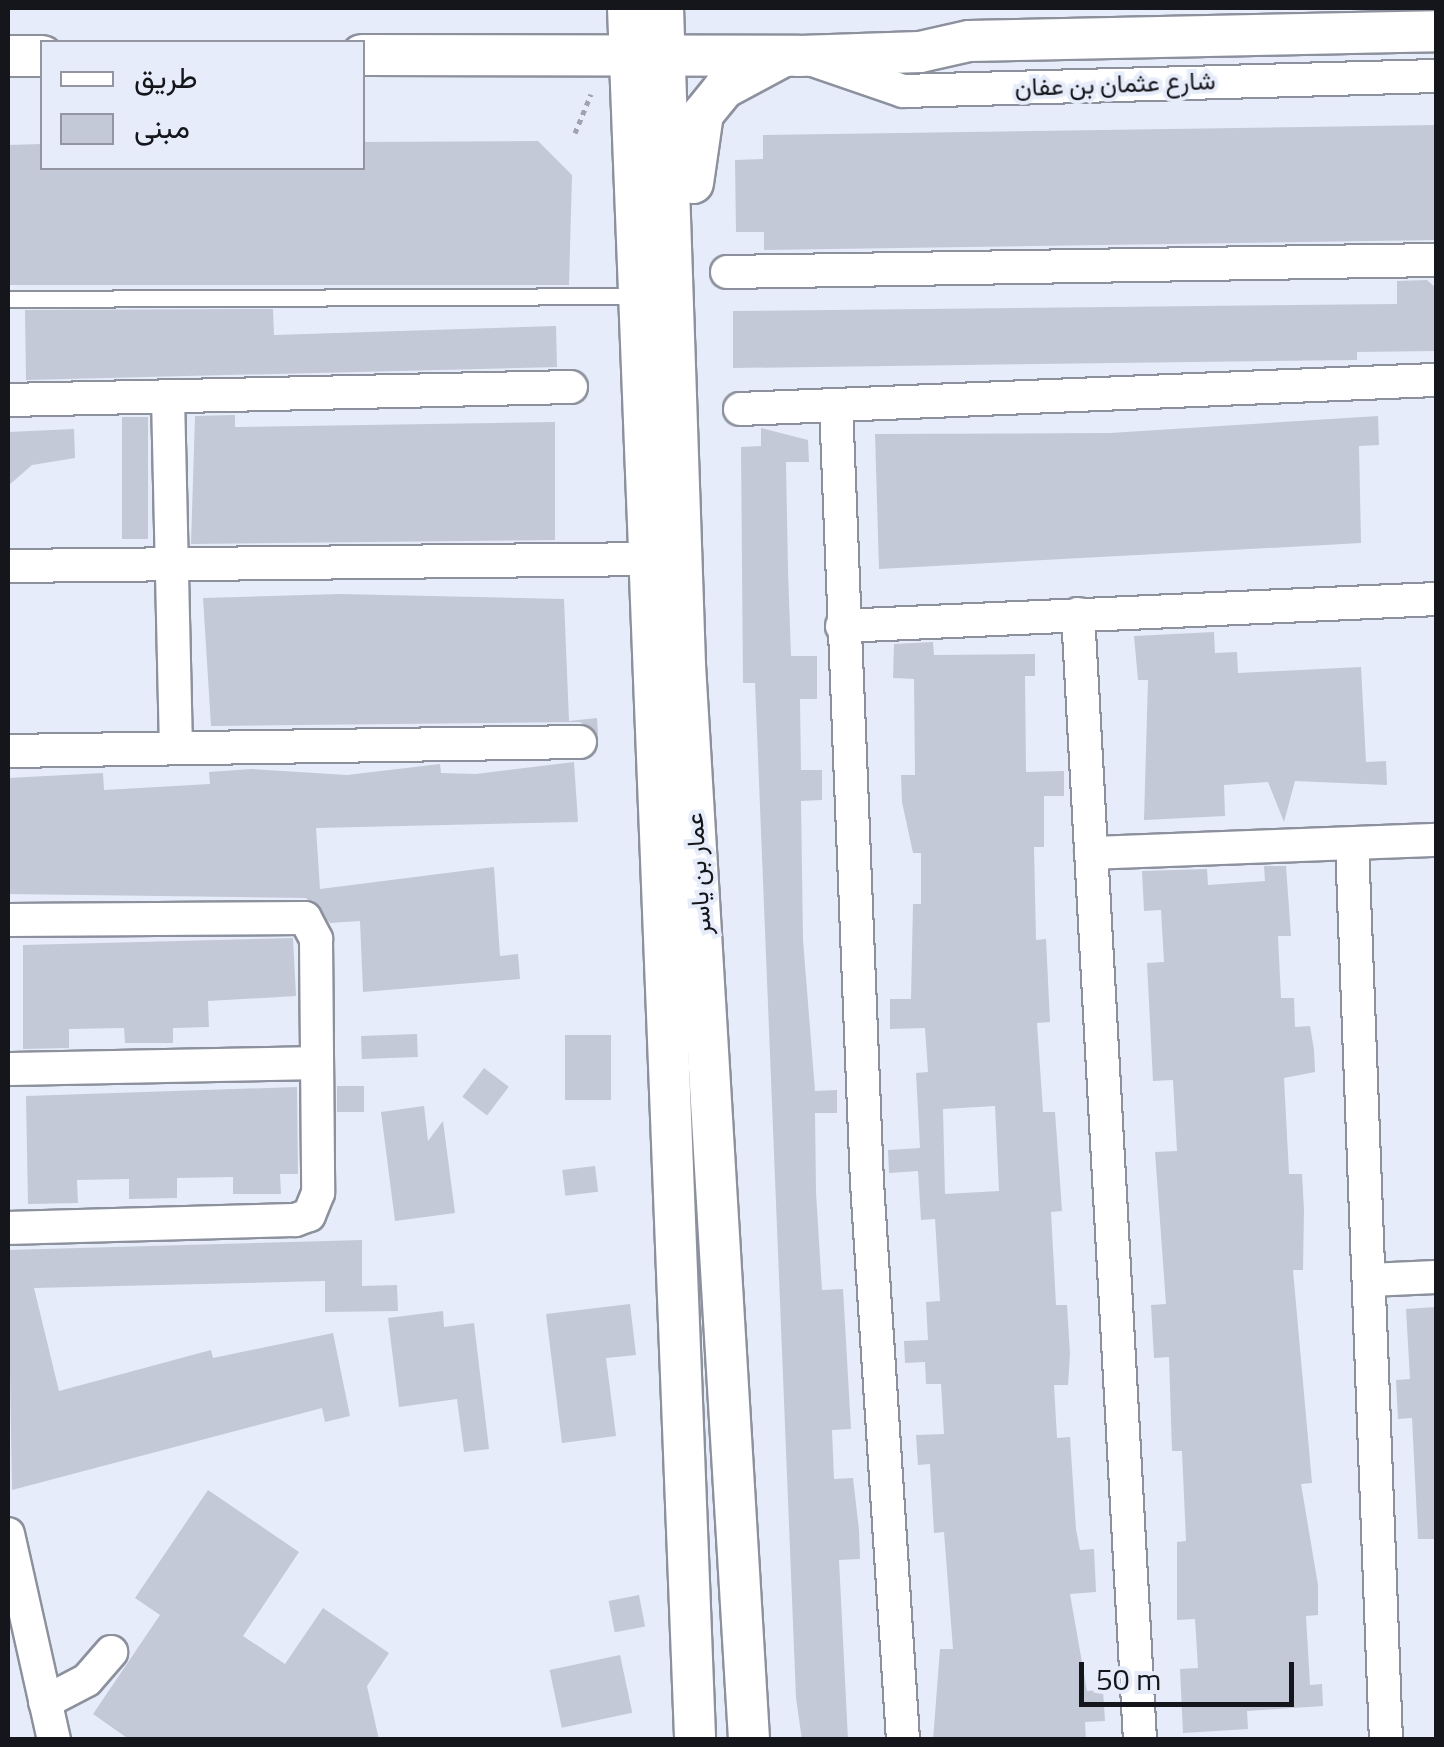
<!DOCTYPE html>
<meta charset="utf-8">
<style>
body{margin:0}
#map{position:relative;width:1444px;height:1747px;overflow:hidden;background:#e7ecfa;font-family:"Titillium Web",Vazirmatn,sans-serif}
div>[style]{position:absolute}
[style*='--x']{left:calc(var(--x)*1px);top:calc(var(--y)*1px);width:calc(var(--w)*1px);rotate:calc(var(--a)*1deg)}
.building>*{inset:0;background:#c3c9d6;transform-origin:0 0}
.path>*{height:5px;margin-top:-2.5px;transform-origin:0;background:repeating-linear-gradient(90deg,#9fa3ae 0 5px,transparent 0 10px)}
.roads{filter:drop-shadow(2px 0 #8c919d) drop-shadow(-2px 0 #8c919d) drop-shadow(0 2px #8c919d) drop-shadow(0 -2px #8c919d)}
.service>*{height:15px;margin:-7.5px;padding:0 7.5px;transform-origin:7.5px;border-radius:7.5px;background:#fff}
.minor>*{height:32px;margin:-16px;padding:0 16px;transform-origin:16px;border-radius:16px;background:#fff}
.tertiary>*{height:40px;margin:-20px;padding:0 20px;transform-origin:20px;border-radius:20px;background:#fff}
span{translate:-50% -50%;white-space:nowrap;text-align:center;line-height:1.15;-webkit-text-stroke:8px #e7ecfa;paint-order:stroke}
.street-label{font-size:25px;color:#15161b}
.frame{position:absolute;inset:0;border:10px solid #15161b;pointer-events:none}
.legend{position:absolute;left:40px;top:40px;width:325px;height:130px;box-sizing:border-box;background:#e7ecfa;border:2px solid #9396a1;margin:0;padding:12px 18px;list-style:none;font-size:30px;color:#15161b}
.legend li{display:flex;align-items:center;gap:20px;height:50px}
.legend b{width:50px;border:2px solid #9396a1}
.scale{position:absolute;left:1079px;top:1662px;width:215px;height:45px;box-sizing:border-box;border:5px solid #15161b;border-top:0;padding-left:12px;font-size:30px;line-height:35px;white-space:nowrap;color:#15161b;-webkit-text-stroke:8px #e7ecfa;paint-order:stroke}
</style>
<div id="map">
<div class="building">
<div style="clip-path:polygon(1436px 125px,1436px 240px,764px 250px,764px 232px,736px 232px,735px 160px,763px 159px,763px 135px)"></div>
<div style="clip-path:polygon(538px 141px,572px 175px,569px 285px,8px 285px,8px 145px,42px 144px,42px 168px,362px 168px,362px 142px)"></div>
<div style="clip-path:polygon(1427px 280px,1436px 288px,1436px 351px,1357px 352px,1357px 360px,733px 368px,733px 311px,1397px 304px,1397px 281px)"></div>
<div style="clip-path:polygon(273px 309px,274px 335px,556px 326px,557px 367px,26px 380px,25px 310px)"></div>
<div style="clip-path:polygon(235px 415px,235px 427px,555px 422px,555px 540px,191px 544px,195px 416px)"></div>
<div style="clip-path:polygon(1378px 416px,1379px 445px,1359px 446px,1361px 543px,879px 569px,875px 434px,1110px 433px)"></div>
<div style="left:122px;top:417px;width:26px;height:122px"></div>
<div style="clip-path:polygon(761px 428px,808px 440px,809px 462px,786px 462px,788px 571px,791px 656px,817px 656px,817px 699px,800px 699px,801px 770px,822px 770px,822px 800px,801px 801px,803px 940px,815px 1091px,837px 1090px,837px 1113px,815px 1113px,816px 1192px,822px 1290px,843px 1289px,851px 1429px,832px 1430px,834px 1479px,853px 1478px,859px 1530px,860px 1559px,839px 1560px,848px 1740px,802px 1740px,796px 1698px,755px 683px,743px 683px,741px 447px,761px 446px)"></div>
<div style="clip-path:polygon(74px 429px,75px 458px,32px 465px,8px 486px,8px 432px)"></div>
<div style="clip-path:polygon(340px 594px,564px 599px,569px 721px,597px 718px,598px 735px,580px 722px,211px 726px,203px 598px)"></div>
<div style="clip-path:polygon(1214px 632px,1215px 653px,1237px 652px,1238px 673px,1361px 667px,1366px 762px,1386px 761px,1387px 785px,1295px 781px,1284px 822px,1268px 782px,1224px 785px,1225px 816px,1144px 820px,1148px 680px,1138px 680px,1134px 636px)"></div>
<div style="clip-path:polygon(evenodd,933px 642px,934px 655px,1035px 654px,1035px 676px,1025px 676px,1026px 772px,1064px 771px,1064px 796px,1044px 796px,1044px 847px,1034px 847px,1036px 940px,1046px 939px,1050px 1022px,1037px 1023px,1043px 1112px,1055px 1112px,1059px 1168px,1062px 1211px,1051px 1212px,1056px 1305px,1067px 1305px,1070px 1354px,1068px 1385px,1054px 1385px,1057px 1438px,1070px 1437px,1076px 1529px,1080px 1550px,1094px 1549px,1096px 1592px,1070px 1594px,1087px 1691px,1103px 1690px,1105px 1721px,1085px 1722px,1086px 1740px,933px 1740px,940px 1649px,953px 1649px,944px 1532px,934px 1533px,930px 1464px,918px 1465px,916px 1435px,944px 1434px,941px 1384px,926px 1384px,925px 1362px,905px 1363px,904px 1341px,928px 1340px,926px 1302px,940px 1301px,935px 1219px,921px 1220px,918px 1171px,889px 1173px,888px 1150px,920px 1148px,916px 1073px,928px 1072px,925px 1028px,890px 1029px,890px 999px,911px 999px,913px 904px,921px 904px,921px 853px,913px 853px,902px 802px,901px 775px,915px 775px,914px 679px,893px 678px,894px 644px,933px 642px,995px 1106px,999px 1191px,945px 1194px,943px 1109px,995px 1106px)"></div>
<div style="clip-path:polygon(574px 762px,578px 822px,316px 828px,320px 889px,494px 867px,500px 956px,518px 954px,520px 979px,363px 992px,360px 921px,330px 923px,306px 898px,8px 894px,8px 778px,103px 773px,104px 790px,210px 784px,209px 772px,251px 769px,347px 775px,440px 764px,441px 773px,476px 774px)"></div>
<div style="clip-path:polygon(1264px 866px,1286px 866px,1291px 936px,1278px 936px,1281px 998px,1294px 998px,1295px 1027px,1310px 1026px,1314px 1050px,1315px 1072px,1284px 1078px,1289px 1174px,1302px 1174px,1304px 1210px,1303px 1270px,1293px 1270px,1312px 1483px,1301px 1484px,1318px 1585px,1318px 1615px,1306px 1616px,1310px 1685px,1322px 1684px,1323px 1706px,1247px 1711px,1248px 1729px,1183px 1733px,1180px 1669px,1198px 1668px,1195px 1619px,1177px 1620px,1177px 1542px,1186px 1541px,1182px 1451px,1172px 1451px,1169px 1357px,1154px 1358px,1151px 1305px,1166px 1304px,1155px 1152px,1177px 1151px,1173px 1080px,1153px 1081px,1147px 963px,1164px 962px,1161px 910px,1144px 911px,1142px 871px,1207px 869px,1208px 885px,1265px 881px)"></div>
<div style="clip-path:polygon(293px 938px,296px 996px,208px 1001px,209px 1027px,173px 1028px,173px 1043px,125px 1043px,124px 1028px,69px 1029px,69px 1048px,23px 1049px,23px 945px)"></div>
<div style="left:417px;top:1034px;width:23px;height:56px;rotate:88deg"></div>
<div style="left:565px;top:1035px;width:46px;height:65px"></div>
<div style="left:484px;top:1068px;width:31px;height:36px;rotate:37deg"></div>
<div style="left:364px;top:1086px;width:26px;height:27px;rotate:90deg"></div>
<div style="clip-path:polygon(297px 1087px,298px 1174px,280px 1174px,281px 1194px,233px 1194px,233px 1177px,177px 1178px,177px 1198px,129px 1199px,129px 1179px,77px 1180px,78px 1203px,28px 1204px,26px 1096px)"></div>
<div style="clip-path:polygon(424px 1106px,428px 1141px,443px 1121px,455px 1213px,395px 1221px,381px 1112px)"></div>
<div style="left:595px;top:1166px;width:26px;height:33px;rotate:83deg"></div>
<div style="clip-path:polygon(362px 1240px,362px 1286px,397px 1285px,398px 1311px,325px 1312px,325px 1281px,34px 1288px,59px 1391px,211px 1350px,213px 1358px,333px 1333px,350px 1416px,325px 1422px,322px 1408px,12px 1490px,8px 1250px)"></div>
<div style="clip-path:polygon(630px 1304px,636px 1355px,606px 1358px,616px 1436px,562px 1443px,546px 1314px)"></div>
<div style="clip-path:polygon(1436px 1307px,1436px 1539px,1418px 1539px,1412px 1418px,1398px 1419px,1396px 1380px,1410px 1379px,1406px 1309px)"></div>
<div style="clip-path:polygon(443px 1311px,444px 1327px,474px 1323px,489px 1449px,464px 1452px,457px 1399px,399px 1407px,388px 1318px)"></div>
<div style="clip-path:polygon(208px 1490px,299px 1552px,243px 1636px,285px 1664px,323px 1608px,389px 1653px,367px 1686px,379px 1740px,130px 1740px,93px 1714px,160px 1615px,135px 1598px)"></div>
<div style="left:639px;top:1595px;width:32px;height:31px;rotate:79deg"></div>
<div style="left:620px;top:1655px;width:59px;height:72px;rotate:78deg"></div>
</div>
<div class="path">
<div style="--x:575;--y:133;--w:42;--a:-67.7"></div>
</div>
<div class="roads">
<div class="service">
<div style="--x:8;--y:299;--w:630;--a:-0.27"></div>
</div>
<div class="minor">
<div style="--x:813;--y:60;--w:95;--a:19"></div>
<div style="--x:903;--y:91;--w:533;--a:-1.61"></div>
<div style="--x:727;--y:272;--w:709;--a:-0.97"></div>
<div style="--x:168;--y:397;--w:351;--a:88.7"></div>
<div style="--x:8;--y:400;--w:563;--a:-1.32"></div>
<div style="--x:836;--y:405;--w:779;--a:87.72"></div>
<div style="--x:867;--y:1183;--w:558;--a:86.3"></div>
<div style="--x:740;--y:409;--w:697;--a:-2.39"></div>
<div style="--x:8;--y:566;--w:642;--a:-0.62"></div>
<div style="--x:1078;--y:614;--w:1128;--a:86.85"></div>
<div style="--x:842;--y:626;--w:595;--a:-2.6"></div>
<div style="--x:8;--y:751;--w:572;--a:-0.9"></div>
<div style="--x:1352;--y:844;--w:897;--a:87.83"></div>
<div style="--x:1091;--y:853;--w:345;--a:-2.2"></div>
<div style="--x:8;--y:920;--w:297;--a:-0.4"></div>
<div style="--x:305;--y:918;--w:24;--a:62"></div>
<div style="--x:316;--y:939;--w:254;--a:89.5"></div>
<div style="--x:318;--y:1193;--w:24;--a:112"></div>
<div style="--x:309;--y:1215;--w:15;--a:160"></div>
<div style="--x:295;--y:1220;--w:287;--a:178.4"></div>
<div style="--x:8;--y:1069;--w:309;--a:-1.1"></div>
<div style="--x:1369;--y:1280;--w:67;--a:-2.6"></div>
<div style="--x:8;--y:1534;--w:211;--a:77.4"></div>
<div style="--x:45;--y:1702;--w:47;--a:-27.6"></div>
<div style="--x:87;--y:1680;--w:37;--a:-49"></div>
</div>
<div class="tertiary">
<div style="--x:628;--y:8;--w:1733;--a:87.78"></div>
<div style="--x:663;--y:8;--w:657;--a:88.08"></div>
<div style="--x:685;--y:665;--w:1077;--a:86.59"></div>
<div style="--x:362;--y:55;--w:437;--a:0.1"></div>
<div style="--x:799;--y:56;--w:121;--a:-1.9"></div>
<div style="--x:920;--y:52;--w:50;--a:-12.7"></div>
<div style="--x:969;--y:41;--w:467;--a:-1.2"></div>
<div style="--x:8;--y:56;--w:34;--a:0"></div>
<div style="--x:693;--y:183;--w:70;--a:-81.8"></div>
<div style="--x:703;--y:114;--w:33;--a:-51"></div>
<div style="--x:724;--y:88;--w:64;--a:-28.2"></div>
</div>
</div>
<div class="street-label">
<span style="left:1115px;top:84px;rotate:-2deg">شارع عثمان بن عفان</span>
<span style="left:698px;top:874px;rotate:-94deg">عمار بن ياسر</span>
</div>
<div class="frame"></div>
<ul class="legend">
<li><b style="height:12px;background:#fff"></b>طريق</li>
<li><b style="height:28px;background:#c3c9d6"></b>مبنى</li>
</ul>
<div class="scale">50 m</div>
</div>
